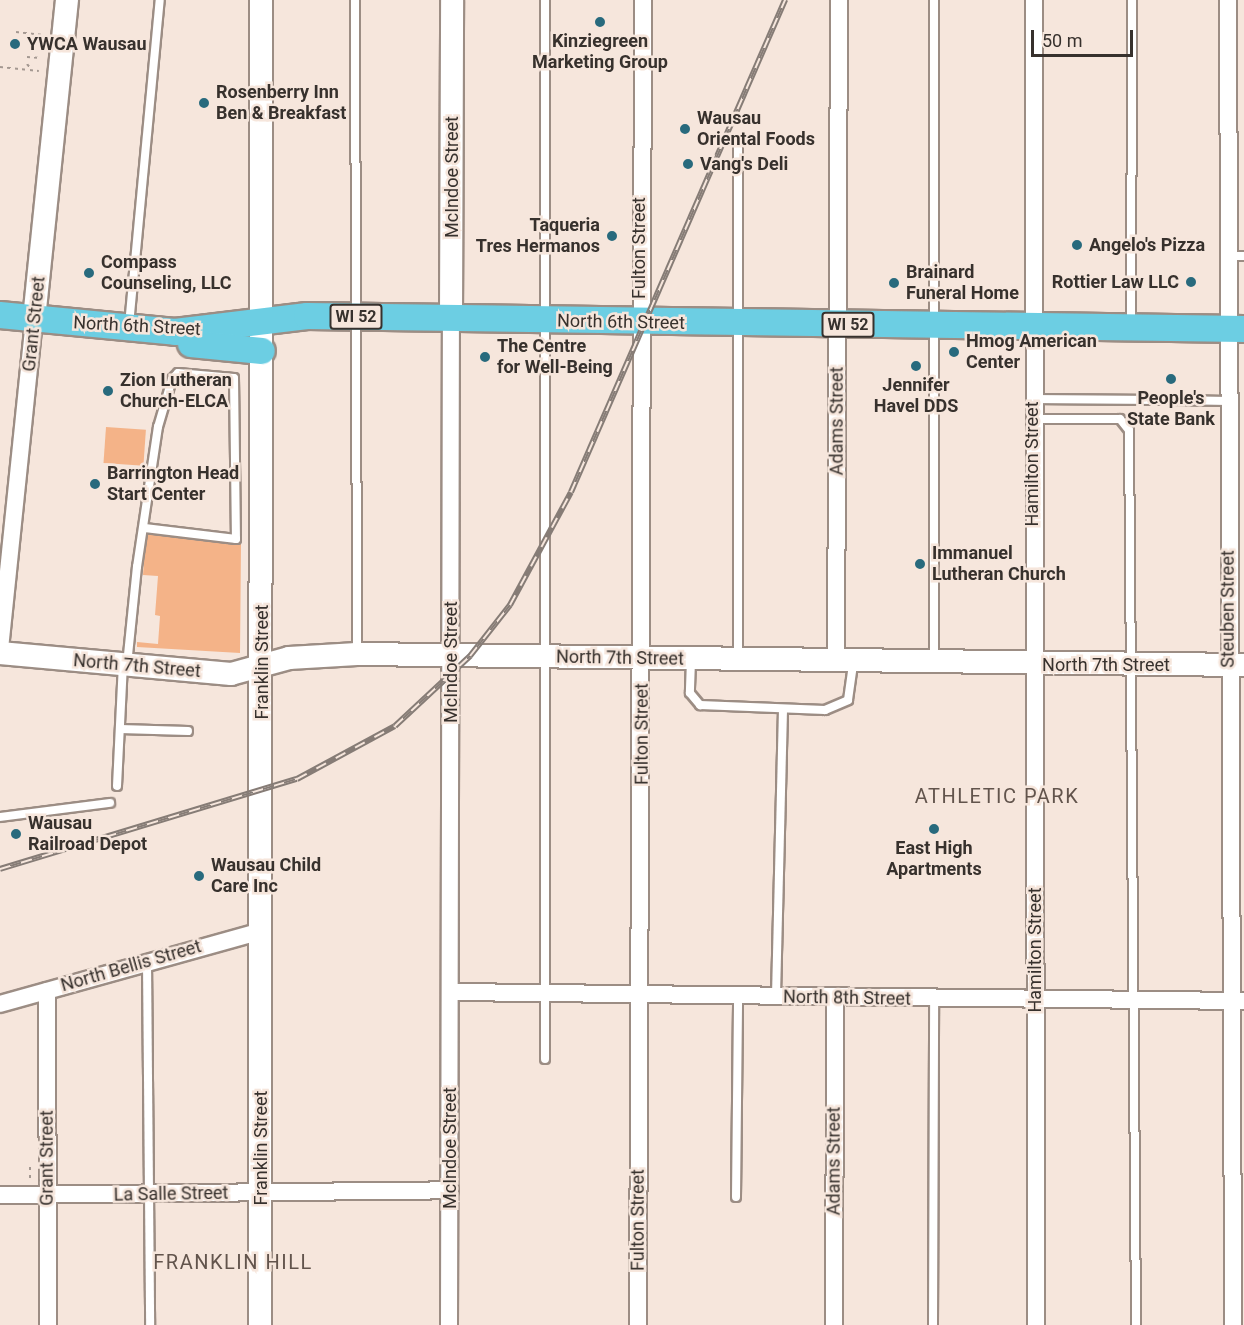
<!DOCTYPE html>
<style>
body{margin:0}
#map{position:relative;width:1244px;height:1325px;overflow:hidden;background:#f6e6dc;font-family:Roboto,sans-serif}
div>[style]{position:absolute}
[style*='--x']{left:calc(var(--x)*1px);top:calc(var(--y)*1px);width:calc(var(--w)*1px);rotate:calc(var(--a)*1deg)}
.green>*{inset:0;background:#f4b388;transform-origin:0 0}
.path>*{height:2px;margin-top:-1px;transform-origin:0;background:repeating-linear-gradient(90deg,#a49891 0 3px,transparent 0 7.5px)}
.roads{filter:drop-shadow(2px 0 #9c8d84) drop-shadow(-2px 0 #9c8d84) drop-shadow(0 2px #9c8d84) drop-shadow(0 -2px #9c8d84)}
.lane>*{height:8px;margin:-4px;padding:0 4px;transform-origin:4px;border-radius:4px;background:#fff}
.street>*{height:16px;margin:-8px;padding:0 8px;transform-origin:8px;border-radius:8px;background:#fff}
.secondary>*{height:22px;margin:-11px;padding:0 11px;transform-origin:11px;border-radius:11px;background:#fff}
.primary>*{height:26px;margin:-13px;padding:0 13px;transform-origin:13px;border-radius:13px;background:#6ccee3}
.rail>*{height:6px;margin-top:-3px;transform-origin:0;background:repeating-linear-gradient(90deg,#f6e6dc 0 11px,#867c76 0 22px);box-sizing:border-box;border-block:2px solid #867c76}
.dots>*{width:16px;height:16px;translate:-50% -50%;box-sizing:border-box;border:3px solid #f6e6dc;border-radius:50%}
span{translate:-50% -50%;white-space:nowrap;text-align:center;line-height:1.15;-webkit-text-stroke:5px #f6e6dc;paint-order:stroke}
.shield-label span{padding:2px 4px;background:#f6e6dc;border:2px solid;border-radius:4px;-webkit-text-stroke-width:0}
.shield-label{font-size:16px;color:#37312d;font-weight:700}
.poi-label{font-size:18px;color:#37312d;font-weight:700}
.left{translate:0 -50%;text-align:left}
.right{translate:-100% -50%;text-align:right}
.street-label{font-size:18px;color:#37312d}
.neighbourhood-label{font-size:20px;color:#62544c;letter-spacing:1.5px}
.scale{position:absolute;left:1031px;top:30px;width:102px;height:27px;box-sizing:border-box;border:3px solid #37312d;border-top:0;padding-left:8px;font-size:18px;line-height:21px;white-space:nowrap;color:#37312d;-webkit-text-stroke:4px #f6e6dc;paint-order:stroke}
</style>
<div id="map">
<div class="green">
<div style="left:106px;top:427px;width:40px;height:36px;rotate:4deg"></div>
<div style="clip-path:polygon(146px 534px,241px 543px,240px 653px,137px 647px,137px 642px,158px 644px,160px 616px,155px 615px,158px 576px,143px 575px)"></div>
</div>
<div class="path">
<div style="--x:16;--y:32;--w:30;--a:6"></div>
<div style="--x:27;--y:57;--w:14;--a:4"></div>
<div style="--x:27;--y:64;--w:6;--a:51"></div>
<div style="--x:0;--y:67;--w:39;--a:6"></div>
<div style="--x:30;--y:1167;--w:12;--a:90"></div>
</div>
<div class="roads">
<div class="lane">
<div style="--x:355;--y:0;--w:654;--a:89.82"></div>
<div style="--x:934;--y:0;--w:659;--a:90"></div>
<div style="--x:1228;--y:256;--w:16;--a:0"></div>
<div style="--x:1131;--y:324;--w:324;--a:-89.8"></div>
<div style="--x:129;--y:325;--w:326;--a:-84.6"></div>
<div style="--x:1032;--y:399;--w:126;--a:0.5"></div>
<div style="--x:1174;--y:400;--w:54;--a:1.1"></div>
<div style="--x:1034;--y:419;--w:86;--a:0"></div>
<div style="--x:1120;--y:419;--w:14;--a:51"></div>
<div style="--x:1129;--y:430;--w:895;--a:89.55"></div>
<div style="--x:738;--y:657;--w:514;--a:-90"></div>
<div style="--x:691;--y:660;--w:33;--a:92"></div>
<div style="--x:690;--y:693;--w:16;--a:50"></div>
<div style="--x:700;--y:705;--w:125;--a:2.3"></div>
<div style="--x:825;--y:710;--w:25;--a:-23"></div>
<div style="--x:848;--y:700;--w:37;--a:-82"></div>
<div style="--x:127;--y:665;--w:99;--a:-84.2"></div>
<div style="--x:137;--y:567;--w:142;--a:-81.5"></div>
<div style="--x:158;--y:427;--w:50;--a:-73.7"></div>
<div style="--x:172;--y:379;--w:8;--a:-45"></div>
<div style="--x:178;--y:373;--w:56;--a:5.1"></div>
<div style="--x:234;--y:378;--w:161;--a:89.3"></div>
<div style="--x:236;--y:539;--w:92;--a:-173.1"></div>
<div style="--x:120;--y:729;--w:68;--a:1.7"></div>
<div style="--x:117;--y:786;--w:121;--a:-87.2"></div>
<div style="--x:0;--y:817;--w:111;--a:-7.3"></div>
<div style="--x:147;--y:963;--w:362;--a:89.5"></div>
<div style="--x:776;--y:996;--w:287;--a:-88.6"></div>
<div style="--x:545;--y:1059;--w:1059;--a:-90"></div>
<div style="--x:736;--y:1197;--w:201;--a:-89.4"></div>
<div style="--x:933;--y:1325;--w:325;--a:-89.8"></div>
</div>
<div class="street">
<div style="--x:1034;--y:0;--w:1325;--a:89.91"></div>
<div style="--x:1228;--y:0;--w:1325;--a:89.78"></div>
<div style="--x:0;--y:649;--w:332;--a:-84.1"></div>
<div style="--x:836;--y:663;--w:663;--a:-89.74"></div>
<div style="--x:47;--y:991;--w:334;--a:89.8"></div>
<div style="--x:451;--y:992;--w:793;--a:0.65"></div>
<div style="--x:0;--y:1004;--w:272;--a:-15.6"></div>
<div style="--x:0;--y:1195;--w:450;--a:-0.6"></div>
<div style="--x:449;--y:1325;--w:1006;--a:-89.89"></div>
<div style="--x:638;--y:1325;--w:1325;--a:-89.78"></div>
<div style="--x:834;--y:1325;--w:328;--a:-89.8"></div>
</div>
<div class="secondary">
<div style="--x:34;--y:319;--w:321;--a:-84.1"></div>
<div style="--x:451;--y:319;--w:319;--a:-89.8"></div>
<div style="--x:0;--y:653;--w:232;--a:5.2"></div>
<div style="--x:231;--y:674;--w:60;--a:-15.4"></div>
<div style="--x:289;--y:658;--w:68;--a:-3.4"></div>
<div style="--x:357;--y:654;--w:887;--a:0.71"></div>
<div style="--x:260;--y:1325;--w:1325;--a:-89.96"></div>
</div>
<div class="primary">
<div style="--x:0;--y:315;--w:176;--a:5.5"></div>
<div style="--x:175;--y:332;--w:133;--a:-6.9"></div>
<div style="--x:307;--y:316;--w:937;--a:0.79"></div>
<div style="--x:191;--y:344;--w:71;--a:5.6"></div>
</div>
</div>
<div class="rail">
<div style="--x:0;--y:869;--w:310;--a:-16.9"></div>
<div style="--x:297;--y:779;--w:111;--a:-28.4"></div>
<div style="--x:395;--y:726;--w:103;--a:-43"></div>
<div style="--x:470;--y:656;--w:65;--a:-51.9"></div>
<div style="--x:510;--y:605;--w:128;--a:-61.6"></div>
<div style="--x:571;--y:492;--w:537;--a:-66.49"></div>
</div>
<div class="dots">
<div style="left:600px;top:22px;background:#286a7d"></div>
<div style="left:15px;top:44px;background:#286a7d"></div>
<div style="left:204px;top:103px;background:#286a7d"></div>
<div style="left:685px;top:129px;background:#286a7d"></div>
<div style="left:688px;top:164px;background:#286a7d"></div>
<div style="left:612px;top:236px;background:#286a7d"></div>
<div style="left:1077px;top:245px;background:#286a7d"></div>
<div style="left:89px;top:273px;background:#286a7d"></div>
<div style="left:1191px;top:282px;background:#286a7d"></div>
<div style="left:894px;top:283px;background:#286a7d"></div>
<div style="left:954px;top:352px;background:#286a7d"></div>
<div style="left:485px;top:357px;background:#286a7d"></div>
<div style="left:916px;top:366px;background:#286a7d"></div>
<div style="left:1171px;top:379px;background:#286a7d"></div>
<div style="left:108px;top:391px;background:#286a7d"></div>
<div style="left:95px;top:484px;background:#286a7d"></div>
<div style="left:920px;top:564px;background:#286a7d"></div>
<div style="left:934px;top:829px;background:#286a7d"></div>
<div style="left:16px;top:834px;background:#286a7d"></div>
<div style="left:199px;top:876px;background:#286a7d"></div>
</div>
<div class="shield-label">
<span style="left:356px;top:317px">WI 52</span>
<span style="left:848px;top:325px">WI 52</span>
</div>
<div class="poi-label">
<span style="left:600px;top:52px">Kinziegreen<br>Marketing Group</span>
<span class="left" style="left:27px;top:44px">YWCA Wausau</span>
<span class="left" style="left:216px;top:103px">Rosenberry Inn<br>Ben &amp; Breakfast</span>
<span class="left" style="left:697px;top:129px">Wausau<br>Oriental Foods</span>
<span class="left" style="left:700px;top:164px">Vang's Deli</span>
<span class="right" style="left:600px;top:236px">Taqueria<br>Tres Hermanos</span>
<span class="left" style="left:1089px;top:245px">Angelo's Pizza</span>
<span class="left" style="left:101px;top:273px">Compass<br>Counseling, LLC</span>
<span class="left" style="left:906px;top:283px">Brainard<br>Funeral Home</span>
<span class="right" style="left:1179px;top:282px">Rottier Law LLC</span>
<span class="left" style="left:966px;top:352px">Hmog American<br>Center</span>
<span class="left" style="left:497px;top:357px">The Centre<br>for Well-Being</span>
<span class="left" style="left:120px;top:391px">Zion Lutheran<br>Church-ELCA</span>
<span style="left:916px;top:396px">Jennifer<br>Havel DDS</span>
<span style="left:1171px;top:409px">People's<br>State Bank</span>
<span class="left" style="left:107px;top:484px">Barrington Head<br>Start Center</span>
<span class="left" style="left:932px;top:564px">Immanuel<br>Lutheran Church</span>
<span class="left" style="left:28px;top:834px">Wausau<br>Railroad Depot</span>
<span style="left:934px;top:859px">East High<br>Apartments</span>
<span class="left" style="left:211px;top:876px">Wausau Child<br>Care Inc</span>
</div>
<div class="street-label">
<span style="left:452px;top:177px;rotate:-90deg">McIndoe Street</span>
<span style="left:639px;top:248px;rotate:-90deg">Fulton Street</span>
<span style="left:621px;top:322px;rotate:1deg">North 6th Street</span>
<span style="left:34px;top:324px;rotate:-84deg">Grant Street</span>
<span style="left:137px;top:326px;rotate:3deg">North 6th Street</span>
<span style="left:837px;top:421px;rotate:-90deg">Adams Street</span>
<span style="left:1032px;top:464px;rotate:-90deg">Hamilton Street</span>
<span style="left:1228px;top:609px;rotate:-90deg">Steuben Street</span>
<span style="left:620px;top:658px;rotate:1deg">North 7th Street</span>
<span style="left:262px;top:662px;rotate:-90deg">Franklin Street</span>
<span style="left:451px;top:662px;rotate:-90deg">McIndoe Street</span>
<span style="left:1106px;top:665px">North 7th Street</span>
<span style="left:137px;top:666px;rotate:5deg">North 7th Street</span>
<span style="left:642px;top:734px;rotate:-90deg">Fulton Street</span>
<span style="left:1035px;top:950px;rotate:-90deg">Hamilton Street</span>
<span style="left:131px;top:966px;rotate:-16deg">North Bellis Street</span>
<span style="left:847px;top:998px;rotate:1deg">North 8th Street</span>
<span style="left:261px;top:1148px;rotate:-90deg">Franklin Street</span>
<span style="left:450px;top:1148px;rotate:-90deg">McIndoe Street</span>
<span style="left:47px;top:1158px;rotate:-90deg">Grant Street</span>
<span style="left:834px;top:1161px;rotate:-90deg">Adams Street</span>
<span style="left:171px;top:1194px;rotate:-1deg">La Salle Street</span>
<span style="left:638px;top:1220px;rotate:-90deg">Fulton Street</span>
</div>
<div class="neighbourhood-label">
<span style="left:997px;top:796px">ATHLETIC PARK</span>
<span style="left:233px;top:1262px">FRANKLIN HILL</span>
</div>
<div class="scale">50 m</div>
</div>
